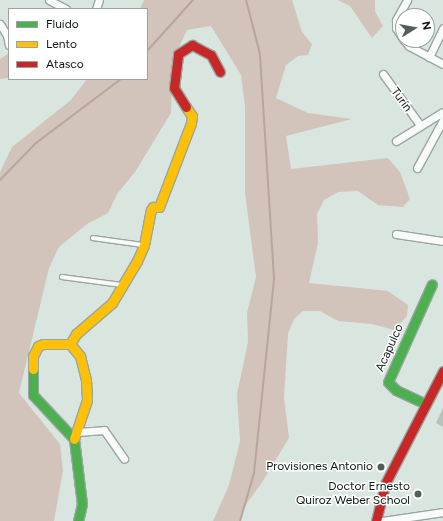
<!DOCTYPE html>
<meta charset="utf-8">
<style>
body{margin:0}
#map{position:relative;width:443px;height:521px;overflow:hidden;background:#d8e6df;font-family:Figtree,sans-serif}
div>[style]{position:absolute}
[style*='--x']{left:calc(var(--x)*1px);top:calc(var(--y)*1px);width:calc(var(--w)*1px);rotate:calc(var(--a)*1deg)}
.forest>*{inset:0;background:#d2c4bb}
.stream>*{height:2px;margin:-1px;padding:0 1px;transform-origin:1px;border-radius:1px;background:#b9a59c}
.building>*{inset:0;background:#b7c2bd}
.roads{filter:drop-shadow(1px 0 #9aa6a0) drop-shadow(-1px 0 #9aa6a0) drop-shadow(0 1px #9aa6a0) drop-shadow(0 -1px #9aa6a0)}
.lane>*{height:3.5px;margin:-1.75px;padding:0 1.75px;transform-origin:1.75px;border-radius:1.75px;background:#f9fbfa}
.street>*{height:7px;margin:-3.5px;padding:0 3.5px;transform-origin:3.5px;border-radius:3.5px;background:#f9fbfa}
.fast>*{height:9px;margin:-4.5px;padding:0 4.5px;transform-origin:4.5px;border-radius:4.5px;background:#4caf50}
.slow>*{height:9px;margin:-4.5px;padding:0 4.5px;transform-origin:4.5px;border-radius:4.5px;background:#ffc107}
.jam>*{height:9px;margin:-4.5px;padding:0 4.5px;transform-origin:4.5px;border-radius:4.5px;background:#c62828}
.dots>*{width:11px;height:11px;translate:-50% -50%;box-sizing:border-box;border:2px solid #fff;border-radius:50%}
span{translate:-50% -50%;white-space:nowrap;text-align:center;line-height:1.15;-webkit-text-stroke:3px #fff;paint-order:stroke}
.street-label{font-size:12px;color:#0c1511}
.poi-label{font-size:12px;color:#0c1511}
.right{translate:-100% -50%;text-align:right}
.legend{position:absolute;left:8px;top:8px;width:140px;height:72px;box-sizing:border-box;background:#fff;border:1px solid #9ea1a0;margin:0;padding:5px 7px;list-style:none;font-size:12px;color:#0c1511}
.legend li{display:flex;align-items:center;gap:8px;height:20px}
.legend b{width:20px;border:1px solid #9ea1a0}
.north{position:absolute;left:395px;top:8px;width:40px;height:40px;box-sizing:border-box;background:#fff;border:1px solid #9ea1a0;border-radius:50%;rotate:79deg;font-size:11px;font-weight:700;line-height:16px;text-align:center;color:#0c1511}
.north::after{content:'';display:block;margin:auto;width:14px;height:18px;background:#535e59;clip-path:polygon(50% 0,100% 100%,50% 72%,0 100%)}
</style>
<div id="map">
<div class="forest">
<div style="clip-path:polygon(144px 0,292px 0,302px 32px,312px 44px,308px 55px,298px 56px,286px 65px,276px 98px,308px 113px,352px 119px,286px 136px,291px 169px,388px 158px,400px 172px,410px 199px,403px 207px,378px 205px,358px 191px,338px 192px,324px 200px,317px 214px,318px 243px,309px 283px,388px 291px,408px 305px,407px 316px,394px 330px,372px 324px,338px 321px,320px 311px,303px 311px,294px 319px,288px 334px,284px 398px,289px 438px,261px 484px,247px 503px,239px 521px,213px 521px,229px 485px,240px 441px,237px 394px,248px 342px,247px 313px,256px 277px,245px 193px,245px 106px,241px 75px,211px 26px,187px 30px,173px 60px,171px 113px,135px 172px,117px 194px,108px 213px,87px 224px,59px 247px,49px 268px,19px 393px,60px 444px,63px 471px,54px 521px,0 521px,0 172px,12px 147px,71px 100px,87px 79px,147px 79px,147px 9px,140px 9px)"></div>
<div style="clip-path:polygon(338px 0,375px 0,375px 11px,383px 26px,372px 38px,350px 6px)"></div>
<div style="clip-path:polygon(9px 53px,9px 78px,0 79px,0 59px)"></div>
</div>
<div class="stream">
<div style="--x:147;--y:51;--w:69;--a:-48"></div>
<div style="--x:0;--y:180;--w:52;--a:-45.8"></div>
<div style="--x:36;--y:143;--w:106;--a:-37"></div>
<div style="--x:240;--y:521;--w:50;--a:-73.7"></div>
<div style="--x:254;--y:473;--w:196;--a:-84.1"></div>
<div style="--x:274;--y:278;--w:224;--a:-93.6"></div>
<div style="--x:260;--y:54;--w:56;--a:-104.5"></div>
</div>
<div class="building">
<div style="clip-path:polygon(443px 408px,443px 427px,436px 423px)"></div>
</div>
<div class="roads">
<div class="lane">
<div style="--x:93;--y:238;--w:50;--a:8"></div>
<div style="--x:62;--y:277;--w:60;--a:7.7"></div>
</div>
<div class="street">
<div style="--x:49;--y:0;--w:19;--a:28"></div>
<div style="--x:96;--y:9;--w:9;--a:-72"></div>
<div style="--x:0;--y:24;--w:13;--a:58"></div>
<div style="--x:7;--y:35;--w:10;--a:79"></div>
<div style="--x:403;--y:39;--w:13;--a:-122"></div>
<div style="--x:396;--y:28;--w:8;--a:-90"></div>
<div style="--x:396;--y:20;--w:23;--a:-61"></div>
<div style="--x:404;--y:40;--w:8;--a:50"></div>
<div style="--x:409;--y:46;--w:38;--a:28"></div>
<div style="--x:429;--y:57;--w:32;--a:-64"></div>
<div style="--x:383;--y:74;--w:63;--a:54"></div>
<div style="--x:396;--y:141;--w:55;--a:-31.7"></div>
<div style="--x:417;--y:168;--w:55;--a:-61.6"></div>
<div style="--x:396;--y:234;--w:48;--a:8.5"></div>
<div style="--x:77;--y:432;--w:27;--a:-4"></div>
<div style="--x:104;--y:430;--w:35;--a:55"></div>
<div style="--x:382;--y:521;--w:62;--a:-8.4"></div>
</div>
<div class="fast">
<div style="--x:33;--y:369;--w:26;--a:90"></div>
<div style="--x:33;--y:395;--w:60;--a:47"></div>
<div style="--x:74;--y:439;--w:65;--a:83"></div>
<div style="--x:82;--y:504;--w:17;--a:103"></div>
<div style="--x:426;--y:404;--w:33;--a:-155"></div>
<div style="--x:396;--y:390;--w:11;--a:-135"></div>
<div style="--x:388;--y:382;--w:107;--a:-65.8"></div>
</div>
<div class="slow">
<div style="--x:70;--y:344;--w:12;--a:-59"></div>
<div style="--x:76;--y:334;--w:48;--a:-40.7"></div>
<div style="--x:112;--y:303;--w:49;--a:-59.2"></div>
<div style="--x:137;--y:261;--w:17;--a:-66"></div>
<div style="--x:144;--y:245;--w:36;--a:-79"></div>
<div style="--x:151;--y:210;--w:4;--a:-56"></div>
<div style="--x:153;--y:207;--w:6;--a:0"></div>
<div style="--x:159;--y:207;--w:90;--a:-69.1"></div>
<div style="--x:191;--y:123;--w:7;--a:-82"></div>
<div style="--x:192;--y:116;--w:11;--a:-124"></div>
<div style="--x:33;--y:369;--w:13;--a:-90"></div>
<div style="--x:33;--y:356;--w:11;--a:-63"></div>
<div style="--x:38;--y:346;--w:5;--a:-22"></div>
<div style="--x:43;--y:344;--w:27;--a:0"></div>
<div style="--x:70;--y:344;--w:16;--a:50"></div>
<div style="--x:80;--y:356;--w:25;--a:76"></div>
<div style="--x:86;--y:380;--w:20;--a:87"></div>
<div style="--x:87;--y:400;--w:41;--a:108.4"></div>
</div>
<div class="jam">
<div style="--x:186;--y:107;--w:22;--a:-122"></div>
<div style="--x:174;--y:88;--w:34;--a:-83"></div>
<div style="--x:178;--y:54;--w:17;--a:-33"></div>
<div style="--x:192;--y:45;--w:21;--a:28"></div>
<div style="--x:211;--y:55;--w:19;--a:62"></div>
<div style="--x:376;--y:521;--w:38;--a:-76"></div>
<div style="--x:385;--y:484;--w:127;--a:-62.8"></div>
</div>
</div>
<div class="dots">
<div style="left:381px;top:467px;background:#535e59"></div>
<div style="left:418px;top:494px;background:#535e59"></div>
</div>
<div class="street-label">
<span style="left:401px;top:100px;rotate:54deg">Turín</span>
<span style="left:390px;top:348px;rotate:-66deg">Acapulco</span>
</div>
<div class="poi-label">
<span class="right" style="left:373px;top:467px">Provisiones Antonio</span>
<span class="right" style="left:410px;top:494px">Doctor Ernesto<br>Quiroz Weber School</span>
</div>
<ul class="legend">
<li><b style="height:5px;background:#4caf50"></b>Fluido</li>
<li><b style="height:5px;background:#ffc107"></b>Lento</li>
<li><b style="height:5px;background:#c62828"></b>Atasco</li>
</ul>
<div class="north">N</div>
</div>
